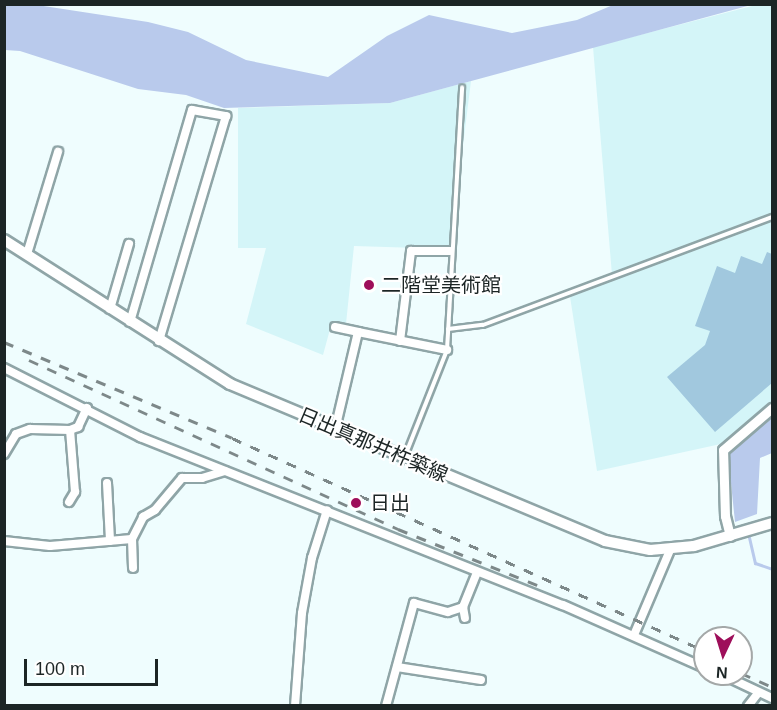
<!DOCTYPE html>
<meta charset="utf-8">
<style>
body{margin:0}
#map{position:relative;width:777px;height:710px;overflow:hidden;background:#effdfe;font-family:Helvetica,"Noto Sans JP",sans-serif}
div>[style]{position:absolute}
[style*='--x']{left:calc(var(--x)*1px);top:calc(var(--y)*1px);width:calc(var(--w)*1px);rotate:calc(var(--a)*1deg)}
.built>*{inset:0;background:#d4f5f8}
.water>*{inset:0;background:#b9caec}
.stream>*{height:3px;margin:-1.5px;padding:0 1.5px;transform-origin:1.5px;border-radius:1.5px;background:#b9caec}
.building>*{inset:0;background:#a1c8de}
.roads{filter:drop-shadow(2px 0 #8fa5a7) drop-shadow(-2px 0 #8fa5a7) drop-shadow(0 2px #8fa5a7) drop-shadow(0 -2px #8fa5a7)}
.service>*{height:4px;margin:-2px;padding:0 2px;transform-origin:2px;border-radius:2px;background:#fff}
.minor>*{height:8px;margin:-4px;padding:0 4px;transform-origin:4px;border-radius:4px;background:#fff}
.tertiary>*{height:9px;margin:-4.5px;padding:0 4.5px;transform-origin:4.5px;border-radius:4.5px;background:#fff}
.secondary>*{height:10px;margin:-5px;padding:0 5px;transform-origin:5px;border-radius:5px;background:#fff}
.rail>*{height:3px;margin-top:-1.5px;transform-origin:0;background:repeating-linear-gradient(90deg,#7d8889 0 10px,transparent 0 20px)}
.dots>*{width:16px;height:16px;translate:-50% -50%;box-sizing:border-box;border:3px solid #fff;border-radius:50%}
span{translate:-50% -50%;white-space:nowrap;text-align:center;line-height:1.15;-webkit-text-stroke:4.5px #fff;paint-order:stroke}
.poi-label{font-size:20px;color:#1c2525}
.left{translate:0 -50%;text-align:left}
.street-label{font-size:20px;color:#1c2525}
.frame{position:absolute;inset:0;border:6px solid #1c2525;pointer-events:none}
.north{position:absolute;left:693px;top:626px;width:60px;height:60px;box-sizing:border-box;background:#fff;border:2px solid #a4a8a8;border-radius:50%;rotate:184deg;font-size:16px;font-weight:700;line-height:24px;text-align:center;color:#1c2525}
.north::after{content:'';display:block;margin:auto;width:21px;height:27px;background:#9e0e5a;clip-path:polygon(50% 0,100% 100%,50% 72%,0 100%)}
.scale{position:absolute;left:24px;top:659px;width:134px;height:27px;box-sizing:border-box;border:3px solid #1c2525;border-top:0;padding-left:8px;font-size:18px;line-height:21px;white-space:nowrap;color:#1c2525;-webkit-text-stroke:4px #fff;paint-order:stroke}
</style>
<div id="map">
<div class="built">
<div style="clip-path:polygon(756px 5px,772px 5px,772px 408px,730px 442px,597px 471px,569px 290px,612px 275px,593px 47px)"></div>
<div style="clip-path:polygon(471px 81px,450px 249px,354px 246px,346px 324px,332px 322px,323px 355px,246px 324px,266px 248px,238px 248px,238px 108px,390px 103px)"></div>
</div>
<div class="water">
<div style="clip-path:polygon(4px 5px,37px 5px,148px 22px,188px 32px,246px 60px,328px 77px,387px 36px,429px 15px,512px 33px,577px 20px,613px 5px,751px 5px,390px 103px,224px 108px,186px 95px,138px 89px,20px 51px,5px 50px)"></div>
<div style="clip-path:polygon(772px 418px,772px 453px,760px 458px,757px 514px,735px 522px,728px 454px)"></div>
</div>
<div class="stream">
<div style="--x:748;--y:533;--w:31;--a:77"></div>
<div style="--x:755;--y:563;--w:18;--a:19"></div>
</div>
<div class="building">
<div style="clip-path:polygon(767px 252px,772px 254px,772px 383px,715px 432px,667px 377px,705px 345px,710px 331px,695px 326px,717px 266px,735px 273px,741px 256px,762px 264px)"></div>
</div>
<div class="roads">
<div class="service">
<div style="--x:448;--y:329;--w:35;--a:-7"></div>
<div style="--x:483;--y:325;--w:309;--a:-20.5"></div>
<div style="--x:405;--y:456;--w:114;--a:-68.4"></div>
<div style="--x:447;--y:350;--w:263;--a:-86.7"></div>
</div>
<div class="minor">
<div style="--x:27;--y:254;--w:107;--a:-73.1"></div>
<div style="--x:110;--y:309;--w:68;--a:-73.7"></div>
<div style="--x:130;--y:322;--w:221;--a:-73.7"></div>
<div style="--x:192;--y:110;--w:35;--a:10"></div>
<div style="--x:226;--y:116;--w:235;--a:106.6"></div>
<div style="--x:335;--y:327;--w:24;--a:12"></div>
<div style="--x:358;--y:332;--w:100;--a:103.3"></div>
<div style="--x:358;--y:332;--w:91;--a:11.4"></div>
<div style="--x:400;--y:341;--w:91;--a:-83"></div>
<div style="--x:411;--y:251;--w:39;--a:0"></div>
<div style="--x:4;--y:368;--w:153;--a:26.9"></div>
<div style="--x:140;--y:437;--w:455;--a:21.7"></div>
<div style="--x:563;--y:605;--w:155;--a:23.9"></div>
<div style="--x:4;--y:454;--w:23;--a:-59"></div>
<div style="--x:16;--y:434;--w:15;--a:-20"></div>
<div style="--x:30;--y:429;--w:40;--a:1.4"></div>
<div style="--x:107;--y:483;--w:58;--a:87"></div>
<div style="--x:69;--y:502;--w:12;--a:-59"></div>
<div style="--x:75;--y:492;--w:62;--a:-94.6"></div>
<div style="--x:70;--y:430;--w:9;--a:-21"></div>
<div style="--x:78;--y:427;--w:21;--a:-65"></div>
<div style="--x:132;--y:539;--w:29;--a:88"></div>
<div style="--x:4;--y:541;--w:46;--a:6.2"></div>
<div style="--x:50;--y:546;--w:82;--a:-4.9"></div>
<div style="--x:132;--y:539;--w:25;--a:-63"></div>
<div style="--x:143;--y:517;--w:14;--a:-30"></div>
<div style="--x:155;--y:510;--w:42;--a:-49.8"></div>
<div style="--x:182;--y:478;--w:20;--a:0"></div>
<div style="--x:202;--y:478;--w:24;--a:-17"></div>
<div style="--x:463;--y:607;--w:11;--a:80"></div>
<div style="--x:634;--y:635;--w:95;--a:-67"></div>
<div style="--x:397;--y:667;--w:85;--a:8.8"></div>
<div style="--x:721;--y:674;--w:56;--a:25.2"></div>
<div style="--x:295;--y:706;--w:93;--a:-85.7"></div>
<div style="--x:302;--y:613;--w:56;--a:-79.7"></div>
<div style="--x:312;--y:558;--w:50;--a:-72.6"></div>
<div style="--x:386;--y:706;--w:107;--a:-74.8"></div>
<div style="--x:414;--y:603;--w:35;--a:15"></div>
<div style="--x:448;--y:612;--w:16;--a:-18"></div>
<div style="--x:463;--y:607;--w:38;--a:-68"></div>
<div style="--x:748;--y:706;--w:16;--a:-52"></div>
</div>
<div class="tertiary">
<div style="--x:730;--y:536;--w:21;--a:-104"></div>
<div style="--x:725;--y:516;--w:66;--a:-91.7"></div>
<div style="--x:723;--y:450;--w:65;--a:-40.6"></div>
</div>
<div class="secondary">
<div style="--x:4;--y:240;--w:268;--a:32.5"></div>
<div style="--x:230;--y:384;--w:407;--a:22.7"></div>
<div style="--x:605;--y:541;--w:46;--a:11.3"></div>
<div style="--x:650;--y:550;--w:44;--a:-5.2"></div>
<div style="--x:694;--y:546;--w:81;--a:-16.4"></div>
</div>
</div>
<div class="rail">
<div style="--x:4;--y:342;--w:247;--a:22.8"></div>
<div style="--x:232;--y:438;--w:519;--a:24.24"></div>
<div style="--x:29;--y:360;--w:406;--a:24.6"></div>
<div style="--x:398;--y:529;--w:153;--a:21.9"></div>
<div style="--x:741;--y:673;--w:34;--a:24"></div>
</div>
<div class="dots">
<div style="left:369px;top:285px;background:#9e0e5a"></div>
<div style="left:356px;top:503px;background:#9e0e5a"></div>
</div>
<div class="poi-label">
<span class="left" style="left:381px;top:285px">二階堂美術館</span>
<span class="left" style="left:370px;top:503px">日出</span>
</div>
<div class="street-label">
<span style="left:373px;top:445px;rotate:23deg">日出真那井杵築線</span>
</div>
<div class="frame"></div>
<div class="north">N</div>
<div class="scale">100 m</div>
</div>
